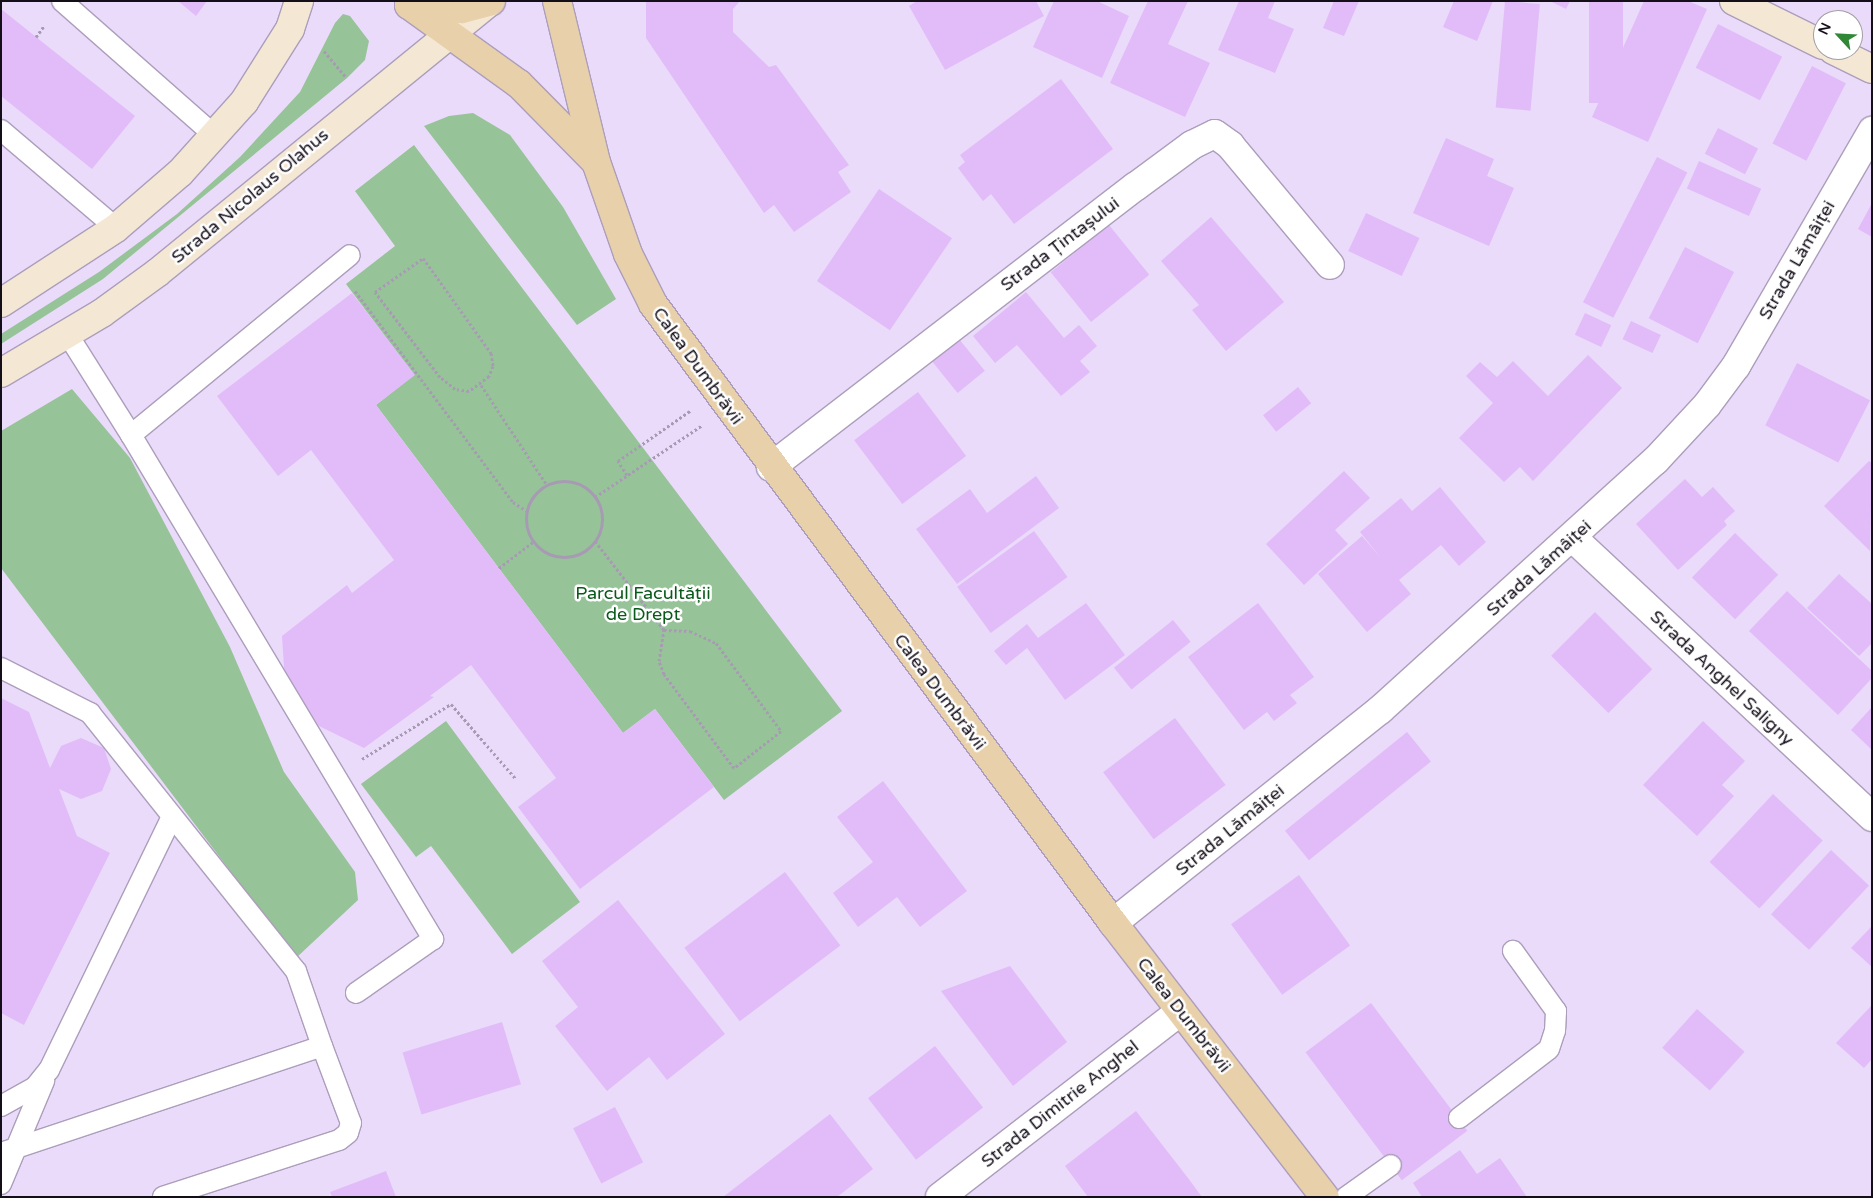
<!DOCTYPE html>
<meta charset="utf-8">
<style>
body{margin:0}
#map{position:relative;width:1873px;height:1198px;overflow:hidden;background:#eadbfb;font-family:"Varela Round",sans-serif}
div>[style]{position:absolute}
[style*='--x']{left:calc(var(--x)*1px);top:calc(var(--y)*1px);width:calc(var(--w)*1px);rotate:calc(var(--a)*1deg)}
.green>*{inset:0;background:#97c399}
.building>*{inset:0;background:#e2bcf8;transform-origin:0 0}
.path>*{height:3px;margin-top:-1.5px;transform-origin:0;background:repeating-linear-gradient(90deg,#a79bb4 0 2.5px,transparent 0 5px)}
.path>.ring{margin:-1.5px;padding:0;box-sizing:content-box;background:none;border:3px solid #a79bb4;border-radius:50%}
.roads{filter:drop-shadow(1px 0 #ac9ebb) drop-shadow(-1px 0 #ac9ebb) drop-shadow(0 1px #ac9ebb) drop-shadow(0 -1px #ac9ebb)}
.lane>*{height:20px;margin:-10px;padding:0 10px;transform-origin:10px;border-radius:10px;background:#fff}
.street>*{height:28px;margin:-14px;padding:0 14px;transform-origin:14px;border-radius:14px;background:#fff}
.secondary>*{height:28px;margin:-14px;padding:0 14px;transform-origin:14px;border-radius:14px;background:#f4e8d5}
.primary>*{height:28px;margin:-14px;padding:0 14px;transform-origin:14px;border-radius:14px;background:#e8d1aa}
span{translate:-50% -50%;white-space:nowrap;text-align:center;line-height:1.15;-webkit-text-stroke:5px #fff;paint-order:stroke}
.street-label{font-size:18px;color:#140e19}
.park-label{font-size:18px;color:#095a1b}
.frame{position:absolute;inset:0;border:2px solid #140e19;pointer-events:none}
.north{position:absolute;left:1813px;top:10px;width:50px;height:50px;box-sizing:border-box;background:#fff;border:1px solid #a19fa3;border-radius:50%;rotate:295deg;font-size:14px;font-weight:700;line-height:20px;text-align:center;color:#140e19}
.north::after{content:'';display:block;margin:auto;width:18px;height:22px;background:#308837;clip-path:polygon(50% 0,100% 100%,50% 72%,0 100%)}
</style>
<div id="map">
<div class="green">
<div style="clip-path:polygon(343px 14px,350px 16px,369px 41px,365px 60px,347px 78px,103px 279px,1px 344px,1px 334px,99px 272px,177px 214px,240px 157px,300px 92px,335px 23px)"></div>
<div style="clip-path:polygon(473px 113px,510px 135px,563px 207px,616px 299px,577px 325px,424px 126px,449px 116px)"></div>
<div style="clip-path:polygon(414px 145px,842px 711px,724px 800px,655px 709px,623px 733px,376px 405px,414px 375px,346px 284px,395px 246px,355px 191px)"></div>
<div style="clip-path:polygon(72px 389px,130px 458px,230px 647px,284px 772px,355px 872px,358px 900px,296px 958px,1px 568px,1px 431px)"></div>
<div style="clip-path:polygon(446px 721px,580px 902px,512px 954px,431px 846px,416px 857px,361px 784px)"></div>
</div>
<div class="building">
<div style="clip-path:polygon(178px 1px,207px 1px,196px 16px)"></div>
<div style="clip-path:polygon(646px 1px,740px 1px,733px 9px,733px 32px,769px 67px,776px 65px,849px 165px,838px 172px,851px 192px,794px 232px,774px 205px,764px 213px,646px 38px)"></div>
<div style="clip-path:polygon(917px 1px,1036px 1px,1044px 16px,945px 70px,909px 6px)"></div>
<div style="clip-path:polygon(1054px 1px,1097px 1px,1129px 16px,1102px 78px,1033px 47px)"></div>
<div style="clip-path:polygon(1148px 1px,1188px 1px,1168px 44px,1210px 63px,1185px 117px,1110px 83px)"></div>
<div style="clip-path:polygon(1239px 1px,1275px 1px,1268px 18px,1294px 29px,1275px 73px,1218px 50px)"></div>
<div style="clip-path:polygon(1334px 1px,1359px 1px,1344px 36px,1323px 28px)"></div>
<div style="clip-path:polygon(1454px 1px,1493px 1px,1477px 41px,1443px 27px)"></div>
<div style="left:1505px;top:1px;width:35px;height:107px;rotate:5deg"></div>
<div style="clip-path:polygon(1550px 1px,1570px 1px,1566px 9px)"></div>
<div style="left:1589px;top:1px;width:34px;height:102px"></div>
<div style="clip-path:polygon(1644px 1px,1688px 1px,1707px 9px,1648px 142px,1592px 117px)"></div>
<div style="clip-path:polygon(1px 9px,135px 116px,92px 169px,1px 96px)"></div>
<div style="left:1718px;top:24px;width:72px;height:49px;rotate:27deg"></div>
<div style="left:1812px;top:66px;width:38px;height:87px;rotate:27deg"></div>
<div style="clip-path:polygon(1061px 79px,1113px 149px,1014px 224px,991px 194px,983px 201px,958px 168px,965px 162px,960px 155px)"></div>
<div style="left:1718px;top:128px;width:45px;height:29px;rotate:27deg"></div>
<div style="clip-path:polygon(1446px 138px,1494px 159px,1487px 176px,1514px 188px,1489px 246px,1413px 213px)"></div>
<div style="left:1657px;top:157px;width:34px;height:163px;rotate:27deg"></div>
<div style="left:1699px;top:161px;width:68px;height:30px;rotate:24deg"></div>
<div style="left:879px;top:189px;width:88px;height:111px;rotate:34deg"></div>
<div style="clip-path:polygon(1872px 203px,1872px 237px,1858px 229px)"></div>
<div style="left:1366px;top:213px;width:59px;height:42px;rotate:25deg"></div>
<div style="clip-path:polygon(1211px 217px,1284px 302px,1226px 351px,1192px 310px,1199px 305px,1161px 261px)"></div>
<div style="left:1109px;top:225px;width:64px;height:75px;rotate:51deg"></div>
<div style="left:1685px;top:247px;width:55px;height:80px;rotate:27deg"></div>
<div style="clip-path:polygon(1026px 292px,1064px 338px,1079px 325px,1097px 346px,1080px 361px,1090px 372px,1061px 396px,1017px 345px,995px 363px,973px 336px)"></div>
<div style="clip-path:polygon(352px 293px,415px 375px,376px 405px,623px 733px,655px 709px,714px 787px,580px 889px,518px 807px,556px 778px,471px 665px,430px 696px,434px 697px,364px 748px,319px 726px,285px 683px,282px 636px,347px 585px,352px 593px,394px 560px,311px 450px,278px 476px,217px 396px)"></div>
<div style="left:1585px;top:313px;width:29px;height:24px;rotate:25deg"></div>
<div style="left:1631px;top:321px;width:33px;height:20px;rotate:25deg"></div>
<div style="left:959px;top:339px;width:41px;height:35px;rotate:51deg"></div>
<div style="clip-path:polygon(1588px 355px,1622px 388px,1533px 481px,1520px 467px,1504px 482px,1459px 438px,1493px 403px,1466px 376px,1480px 362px,1497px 377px,1513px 361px,1548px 396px)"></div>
<div style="left:1797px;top:363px;width:82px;height:70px;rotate:27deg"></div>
<div style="left:1298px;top:387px;width:21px;height:45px;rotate:51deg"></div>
<div style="left:918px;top:392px;width:80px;height:80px;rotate:53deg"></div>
<div style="clip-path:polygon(1869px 461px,1872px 463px,1870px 551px,1824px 506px)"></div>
<div style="clip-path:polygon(1344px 471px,1370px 498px,1335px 530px,1348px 544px,1304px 585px,1266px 544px)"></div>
<div style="clip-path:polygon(1036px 476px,1059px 508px,957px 584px,916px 529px,970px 489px,987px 513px)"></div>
<div style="clip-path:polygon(1685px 479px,1702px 497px,1713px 487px,1735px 511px,1724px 521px,1727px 525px,1678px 570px,1636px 524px)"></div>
<div style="clip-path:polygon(1440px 487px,1486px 542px,1459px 566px,1441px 545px,1399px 580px,1411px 594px,1367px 632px,1318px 574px,1362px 536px,1381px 558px,1360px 532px,1401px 498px,1412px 511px)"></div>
<div style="left:1034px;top:531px;width:57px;height:95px;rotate:54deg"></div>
<div style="left:1735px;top:533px;width:60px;height:62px;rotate:44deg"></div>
<div style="clip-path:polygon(1839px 574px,1872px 604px,1872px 643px,1859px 656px,1807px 608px)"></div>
<div style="clip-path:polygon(1787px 591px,1872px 671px,1872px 678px,1838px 715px,1749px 631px)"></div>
<div style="clip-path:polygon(1086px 603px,1125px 655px,1065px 700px,1027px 648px,1006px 665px,994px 651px,1027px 624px,1038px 638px)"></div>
<div style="clip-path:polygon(1258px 603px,1314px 677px,1290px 695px,1297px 703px,1274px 721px,1267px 712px,1244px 730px,1188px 657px)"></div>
<div style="left:1595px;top:612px;width:81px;height:62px;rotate:45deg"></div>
<div style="left:1173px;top:620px;width:28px;height:76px;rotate:51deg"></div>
<div style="clip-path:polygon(1px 698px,29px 712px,50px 768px,61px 746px,81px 738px,104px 748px,111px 769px,102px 791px,81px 799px,59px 789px,77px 836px,110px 853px,24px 1025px,1px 1013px)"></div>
<div style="clip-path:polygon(1872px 707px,1872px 750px,1851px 730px)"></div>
<div style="left:1175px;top:718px;width:84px;height:90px;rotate:53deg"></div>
<div style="clip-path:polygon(1703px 721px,1745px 761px,1722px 785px,1734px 796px,1697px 836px,1643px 785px)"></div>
<div style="left:1407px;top:732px;width:38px;height:157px;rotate:51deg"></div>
<div style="clip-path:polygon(883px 781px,967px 891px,920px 927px,897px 897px,858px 927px,833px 893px,873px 862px,837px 817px)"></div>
<div style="left:1773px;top:794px;width:68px;height:93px;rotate:43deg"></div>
<div style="left:1831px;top:850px;width:52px;height:88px;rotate:43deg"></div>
<div style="left:785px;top:872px;width:92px;height:126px;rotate:53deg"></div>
<div style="left:1299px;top:875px;width:87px;height:84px;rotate:54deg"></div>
<div style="clip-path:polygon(618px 900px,725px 1034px,667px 1080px,649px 1057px,607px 1091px,555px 1026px,578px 1007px,542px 961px)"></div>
<div style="clip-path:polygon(1872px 926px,1872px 967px,1851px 948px)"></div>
<div style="clip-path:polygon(1010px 966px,1067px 1042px,1013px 1086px,941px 991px)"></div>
<div style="left:1371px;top:1003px;width:160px;height:82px;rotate:53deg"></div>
<div style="clip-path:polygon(1872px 1005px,1872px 1059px,1864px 1068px,1836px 1043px)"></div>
<div style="left:1697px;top:1009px;width:64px;height:52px;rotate:42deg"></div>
<div style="left:502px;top:1022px;width:65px;height:104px;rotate:73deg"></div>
<div style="left:935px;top:1046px;width:78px;height:85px;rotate:52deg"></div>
<div style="left:615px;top:1107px;width:62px;height:47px;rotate:63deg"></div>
<div style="clip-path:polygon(1136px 1111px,1188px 1178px,1202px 1197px,1088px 1197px,1065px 1166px)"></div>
<div style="clip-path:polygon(830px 1114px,873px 1169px,837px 1197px,723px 1197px)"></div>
<div style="clip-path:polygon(1460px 1150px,1477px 1174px,1500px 1158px,1527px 1197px,1422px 1197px,1413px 1183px)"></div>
<div style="clip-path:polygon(386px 1171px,396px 1197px,332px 1197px,330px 1192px)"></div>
</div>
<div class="path">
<div style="--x:36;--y:37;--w:14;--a:-54"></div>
<div style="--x:324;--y:51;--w:33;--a:50"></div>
<div style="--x:423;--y:258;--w:117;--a:54.4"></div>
<div style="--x:491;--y:353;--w:13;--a:81"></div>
<div style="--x:493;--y:366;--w:11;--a:112"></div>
<div style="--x:489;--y:376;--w:25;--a:143"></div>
<div style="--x:469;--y:391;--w:14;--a:-172"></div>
<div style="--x:455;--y:389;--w:19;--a:-141"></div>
<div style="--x:440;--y:377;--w:107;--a:-127.4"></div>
<div style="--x:375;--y:292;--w:59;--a:-35.3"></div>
<div style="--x:355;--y:291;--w:264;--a:53.2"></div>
<div style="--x:513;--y:502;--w:17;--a:33"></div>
<div style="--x:481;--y:385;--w:120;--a:56.6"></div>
<div style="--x:627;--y:475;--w:17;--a:-123"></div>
<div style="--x:618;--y:461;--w:88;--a:-34.8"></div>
<div class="ring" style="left:526px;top:481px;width:73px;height:73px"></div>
<div style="--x:595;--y:497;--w:128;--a:-33.8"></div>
<div style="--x:595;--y:541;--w:113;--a:52.2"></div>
<div style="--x:664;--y:630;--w:26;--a:2"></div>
<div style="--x:690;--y:631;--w:29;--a:25"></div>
<div style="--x:716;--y:643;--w:109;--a:53.5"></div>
<div style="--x:781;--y:731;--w:60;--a:141.8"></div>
<div style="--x:734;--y:768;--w:117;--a:-126.7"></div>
<div style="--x:664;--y:674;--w:14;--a:-111"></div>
<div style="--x:659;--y:661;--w:31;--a:-81"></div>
<div style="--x:499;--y:568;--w:43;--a:-37.4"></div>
<div style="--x:362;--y:759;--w:105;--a:-31.7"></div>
<div style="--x:451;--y:704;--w:98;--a:49.1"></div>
</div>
<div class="roads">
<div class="lane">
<div style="--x:62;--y:1;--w:204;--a:41.4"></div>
<div style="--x:1;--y:130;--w:151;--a:40.4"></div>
<div style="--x:68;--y:335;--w:118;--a:57.8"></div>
<div style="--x:131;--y:435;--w:588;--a:59.07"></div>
<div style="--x:433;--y:939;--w:94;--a:145"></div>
<div style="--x:131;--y:435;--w:283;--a:-39.4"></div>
<div style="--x:1;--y:668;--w:100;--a:26.8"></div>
<div style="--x:90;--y:713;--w:330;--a:51.4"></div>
<div style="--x:296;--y:971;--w:79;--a:70.9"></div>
<div style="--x:1;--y:1106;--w:39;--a:-29"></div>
<div style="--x:35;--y:1087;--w:22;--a:-51"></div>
<div style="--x:49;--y:1070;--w:281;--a:-64.1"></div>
<div style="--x:1459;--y:1118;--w:113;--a:-37.5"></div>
<div style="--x:1549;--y:1049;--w:19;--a:-72"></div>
<div style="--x:1555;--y:1031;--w:20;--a:-87"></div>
<div style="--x:1556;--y:1011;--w:74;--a:-125.6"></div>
<div style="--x:1;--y:1153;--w:338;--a:-18.4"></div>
<div style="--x:322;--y:1046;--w:82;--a:69.4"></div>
<div style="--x:351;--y:1123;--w:10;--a:107"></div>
<div style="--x:348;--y:1133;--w:11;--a:142"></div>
<div style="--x:339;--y:1140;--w:185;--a:162.1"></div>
<div style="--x:1;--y:1184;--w:112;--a:-67.3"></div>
<div style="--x:1346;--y:1197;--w:55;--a:-35.4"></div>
</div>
<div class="street">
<div style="--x:771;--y:467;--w:459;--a:-37.6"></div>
<div style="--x:1135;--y:187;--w:71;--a:-36.4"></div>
<div style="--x:1192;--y:145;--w:25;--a:-26"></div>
<div style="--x:1215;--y:134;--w:19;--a:36"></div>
<div style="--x:1230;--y:145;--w:156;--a:50.2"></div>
<div style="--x:1573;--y:538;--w:409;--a:43"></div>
<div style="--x:1113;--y:923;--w:342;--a:-38.6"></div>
<div style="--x:1380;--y:710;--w:371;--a:-42.2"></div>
<div style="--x:1655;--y:461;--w:76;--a:-47.1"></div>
<div style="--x:1707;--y:405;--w:49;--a:-53.4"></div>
<div style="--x:1736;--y:366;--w:272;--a:-59.9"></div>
<div style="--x:940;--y:1197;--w:304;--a:-37.7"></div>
</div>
<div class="secondary">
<div style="--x:1734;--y:1;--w:99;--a:26.3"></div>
<div style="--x:1833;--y:50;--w:43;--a:26"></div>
<div style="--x:1;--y:303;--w:137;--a:-33.1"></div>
<div style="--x:116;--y:228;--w:84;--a:-40.7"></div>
<div style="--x:180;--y:173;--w:96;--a:-48"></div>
<div style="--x:244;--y:102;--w:86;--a:-57.8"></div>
<div style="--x:290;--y:29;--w:29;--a:-72"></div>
<div style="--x:1;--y:373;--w:117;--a:-30.7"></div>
<div style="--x:102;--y:313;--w:68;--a:-36"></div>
<div style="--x:157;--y:273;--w:427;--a:-39.2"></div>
</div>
<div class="primary">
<div style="--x:557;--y:1;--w:166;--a:76.4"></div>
<div style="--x:596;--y:162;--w:97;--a:70.8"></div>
<div style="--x:628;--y:254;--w:56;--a:63.4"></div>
<div style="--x:653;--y:304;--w:771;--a:53.38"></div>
<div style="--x:1113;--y:923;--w:346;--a:52.3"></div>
<div style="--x:409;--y:5;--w:135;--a:35.7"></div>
<div style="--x:519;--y:84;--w:108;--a:45.4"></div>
<div style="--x:409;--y:5;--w:53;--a:4.3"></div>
<div style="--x:462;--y:9;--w:30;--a:-15"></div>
</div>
</div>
<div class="street-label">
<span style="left:250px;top:196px;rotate:-40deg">Strada Nicolaus Olahus</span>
<span style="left:1060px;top:244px;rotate:-37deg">Strada Țintașului</span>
<span style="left:1797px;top:260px;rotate:-60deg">Strada Lămâiței</span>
<span style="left:698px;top:366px;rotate:54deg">Calea Dumbrăvii</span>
<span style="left:1539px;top:568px;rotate:-42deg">Strada Lămâiței</span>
<span style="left:1722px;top:678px;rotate:43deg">Strada Anghel Saligny</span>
<span style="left:940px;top:692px;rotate:53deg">Calea Dumbrăvii</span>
<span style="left:1230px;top:830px;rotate:-39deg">Strada Lămâiței</span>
<span style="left:1184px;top:1015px;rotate:52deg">Calea Dumbrăvii</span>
<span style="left:1060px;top:1104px;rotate:-38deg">Strada Dimitrie Anghel</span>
</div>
<div class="park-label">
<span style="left:643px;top:604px">Parcul Facultății<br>de Drept</span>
</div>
<div class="frame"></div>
<div class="north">N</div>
</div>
